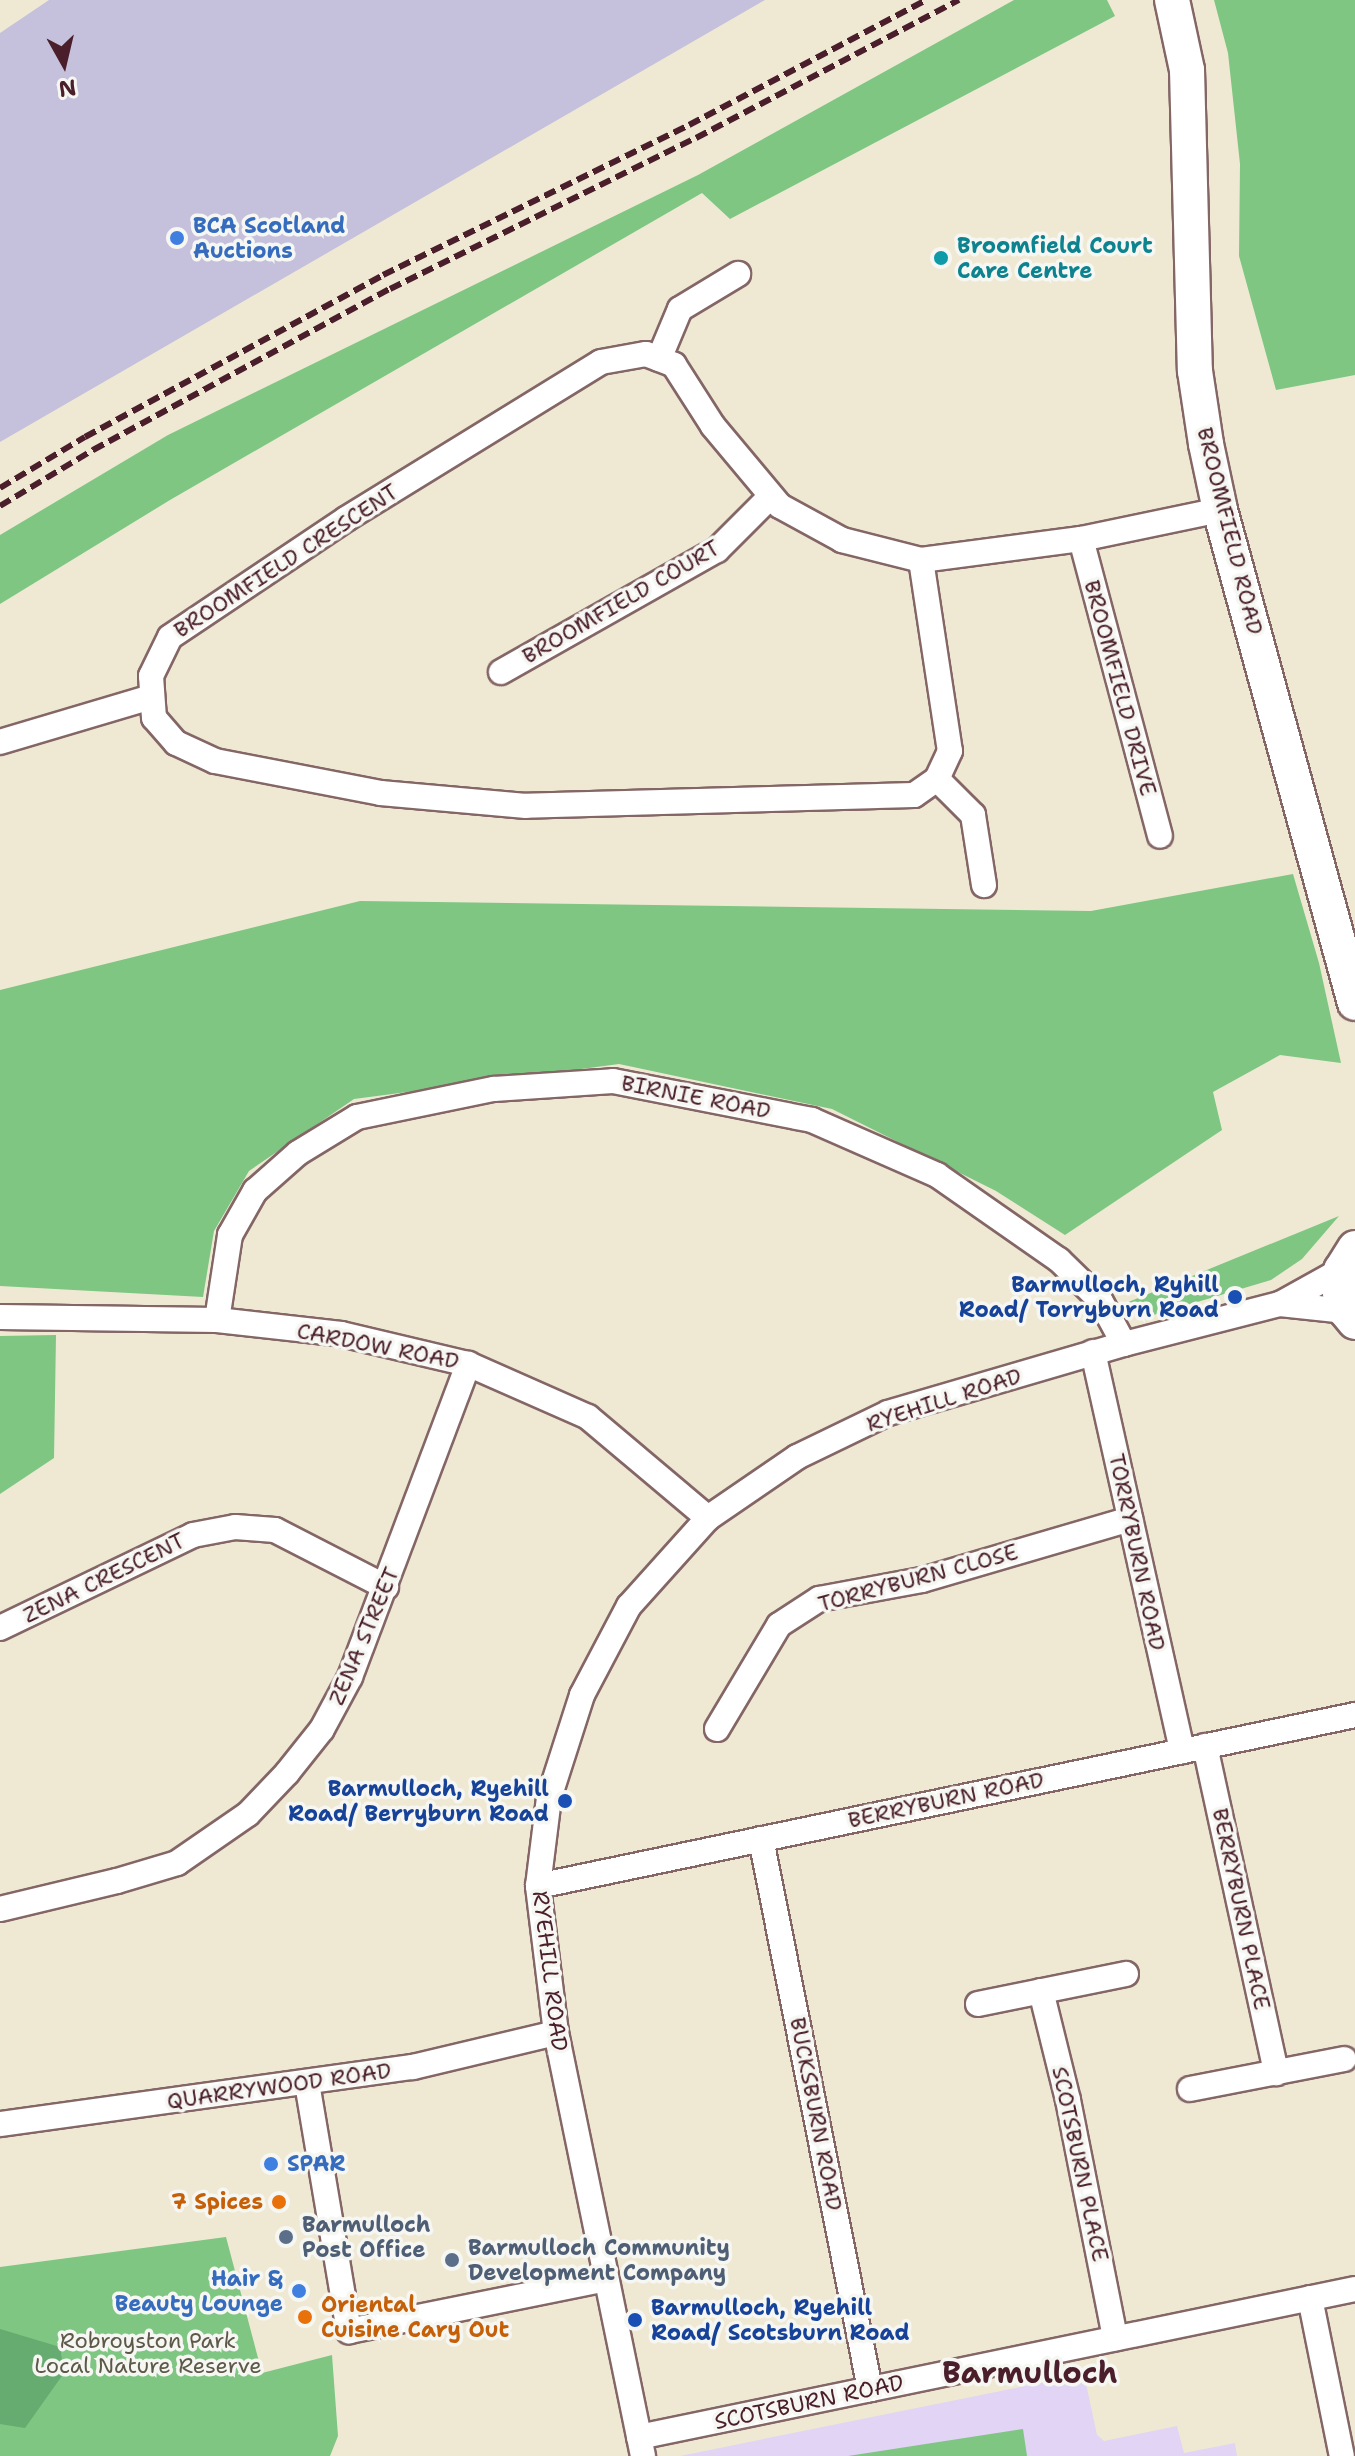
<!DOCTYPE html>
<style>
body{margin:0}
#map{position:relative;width:1355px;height:2456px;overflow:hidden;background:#efe9d4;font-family:"Shantell Sans",sans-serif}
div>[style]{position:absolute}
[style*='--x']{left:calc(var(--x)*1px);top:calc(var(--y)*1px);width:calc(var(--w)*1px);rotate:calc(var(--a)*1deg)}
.built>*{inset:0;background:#e1d4f4}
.industrial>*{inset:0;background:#c5c0db}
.green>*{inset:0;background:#7ec682}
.forest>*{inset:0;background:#66ab70}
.roads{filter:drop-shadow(2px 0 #846666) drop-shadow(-2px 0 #846666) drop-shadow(0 2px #846666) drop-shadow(0 -2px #846666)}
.street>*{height:24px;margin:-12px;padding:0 12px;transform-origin:12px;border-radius:12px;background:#fff}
.secondary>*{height:34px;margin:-17px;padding:0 17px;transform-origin:17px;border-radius:17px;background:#fff}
.rail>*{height:6px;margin-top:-3px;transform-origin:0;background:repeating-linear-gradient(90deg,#4a1f2b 0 12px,transparent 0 18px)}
.dots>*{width:22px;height:22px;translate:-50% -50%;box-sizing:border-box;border:4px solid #f6f6f2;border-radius:50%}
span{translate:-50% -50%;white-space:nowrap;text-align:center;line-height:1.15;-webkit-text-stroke:7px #f6f6f2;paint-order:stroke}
.shop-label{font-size:22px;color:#366cbe;font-weight:700}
.left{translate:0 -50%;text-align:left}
.right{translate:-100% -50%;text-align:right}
.culture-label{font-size:22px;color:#0d838f;font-weight:700}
.street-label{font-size:22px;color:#4a1f2b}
.transit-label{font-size:22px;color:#164399;font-weight:700}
.food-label{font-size:22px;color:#c56008;font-weight:700}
.service-label{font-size:22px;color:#4e5e75;font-weight:700}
.park-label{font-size:22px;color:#5c5949}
.district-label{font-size:30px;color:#4a1f2b;font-weight:700}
.north{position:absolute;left:24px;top:24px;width:80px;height:80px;-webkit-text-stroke:6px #f6f6f2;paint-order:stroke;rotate:172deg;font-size:22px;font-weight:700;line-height:32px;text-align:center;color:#4a1f2b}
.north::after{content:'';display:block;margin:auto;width:28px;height:36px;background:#4a1f2b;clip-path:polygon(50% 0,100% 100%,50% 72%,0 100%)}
</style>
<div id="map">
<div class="built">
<div style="clip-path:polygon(1084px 2374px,1097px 2435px,1104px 2441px,1177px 2426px,1184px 2453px,1235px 2443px,1237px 2456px,680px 2456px)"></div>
</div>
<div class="industrial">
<div style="clip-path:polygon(49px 0,765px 0,0 442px,0 33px)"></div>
</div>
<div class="green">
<div style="clip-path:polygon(1014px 0,1107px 0,1115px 16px,730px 219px,702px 193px,170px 500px,0 604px,0 535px,168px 435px,698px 175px)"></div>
<div style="clip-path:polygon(1214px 0,1355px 0,1355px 375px,1276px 390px,1239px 256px,1240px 164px,1228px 53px)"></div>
<div style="clip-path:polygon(1293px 874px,1319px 963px,1341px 1063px,1280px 1055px,1213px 1092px,1222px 1130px,1065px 1235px,996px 1191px,832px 1109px,619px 1064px,354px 1099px,249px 1171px,214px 1231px,203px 1297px,0 1286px,0 990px,360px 901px,1091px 911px)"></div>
<div style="clip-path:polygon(1339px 1216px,1302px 1259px,1271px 1280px,1147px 1317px,1126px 1303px)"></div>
<div style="clip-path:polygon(56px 1335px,54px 1458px,0 1494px,0 1336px)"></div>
<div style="clip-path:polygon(226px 2237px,262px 2373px,332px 2355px,338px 2436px,330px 2456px,0 2456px,0 2267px)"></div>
<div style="clip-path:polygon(1023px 2429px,1027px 2456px,848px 2456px)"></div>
</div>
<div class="forest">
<div style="clip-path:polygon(0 2329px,60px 2347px,64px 2373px,25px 2428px,0 2424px)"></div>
</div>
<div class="roads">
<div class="street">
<div style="--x:659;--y:359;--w:54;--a:-67.2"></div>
<div style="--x:680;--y:309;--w:68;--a:-31.1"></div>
<div style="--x:1081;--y:539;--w:307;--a:75.1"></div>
<div style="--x:921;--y:560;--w:193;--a:81.4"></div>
<div style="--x:950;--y:751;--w:31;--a:115"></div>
<div style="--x:937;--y:779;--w:28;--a:145"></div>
<div style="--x:914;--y:795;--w:388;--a:178.4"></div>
<div style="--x:526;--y:806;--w:146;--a:-174.9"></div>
<div style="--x:381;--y:793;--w:169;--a:-169.1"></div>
<div style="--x:215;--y:761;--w:43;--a:-155.2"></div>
<div style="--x:176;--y:743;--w:33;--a:-131"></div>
<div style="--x:154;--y:718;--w:42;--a:-94.1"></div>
<div style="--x:151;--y:676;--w:43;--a:-64"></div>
<div style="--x:170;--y:637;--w:212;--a:-33.8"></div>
<div style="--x:346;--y:519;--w:299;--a:-31.6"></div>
<div style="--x:601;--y:362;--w:46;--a:-10.1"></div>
<div style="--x:646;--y:354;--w:30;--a:21"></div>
<div style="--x:674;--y:365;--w:72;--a:57.4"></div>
<div style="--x:713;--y:426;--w:104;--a:50.1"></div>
<div style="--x:780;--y:506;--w:71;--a:28.7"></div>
<div style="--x:842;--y:540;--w:81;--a:14.2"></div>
<div style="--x:921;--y:560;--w:161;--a:-7.5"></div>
<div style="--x:1081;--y:539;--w:142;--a:-11.8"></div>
<div style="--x:501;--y:672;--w:248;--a:-29.5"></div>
<div style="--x:717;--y:550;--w:76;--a:-45"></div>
<div style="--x:0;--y:742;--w:158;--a:-16.6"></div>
<div style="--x:937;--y:779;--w:51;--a:45"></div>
<div style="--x:973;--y:815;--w:71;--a:81.1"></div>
<div style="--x:1280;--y:1304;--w:66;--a:6.1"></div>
<div style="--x:0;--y:1317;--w:217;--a:0.8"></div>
<div style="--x:217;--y:1320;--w:125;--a:6.4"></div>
<div style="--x:341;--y:1334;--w:130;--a:13.3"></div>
<div style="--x:468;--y:1364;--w:131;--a:23.8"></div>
<div style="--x:588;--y:1417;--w:157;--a:40.1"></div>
<div style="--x:217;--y:1320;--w:86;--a:-81.3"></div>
<div style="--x:230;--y:1235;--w:51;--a:-60.4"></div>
<div style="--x:255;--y:1191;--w:57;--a:-41.5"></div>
<div style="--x:298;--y:1153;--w:69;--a:-31.4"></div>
<div style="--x:357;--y:1117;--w:140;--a:-11.6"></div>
<div style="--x:494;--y:1089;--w:119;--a:-3.8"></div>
<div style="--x:613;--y:1081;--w:203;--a:11.1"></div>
<div style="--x:812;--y:1120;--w:137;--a:23.7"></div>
<div style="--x:937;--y:1175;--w:149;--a:34.9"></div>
<div style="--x:1059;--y:1260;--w:57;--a:44.3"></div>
<div style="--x:1100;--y:1300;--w:50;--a:61.4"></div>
<div style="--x:1093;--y:1352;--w:409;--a:77.4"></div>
<div style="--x:0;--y:1628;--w:214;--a:-25.7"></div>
<div style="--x:193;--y:1535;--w:43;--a:-10.8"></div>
<div style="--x:235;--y:1527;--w:40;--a:4.3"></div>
<div style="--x:275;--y:1530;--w:125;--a:27.2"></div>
<div style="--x:717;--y:1729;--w:121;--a:-59.2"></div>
<div style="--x:779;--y:1625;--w:48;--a:-33"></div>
<div style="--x:819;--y:1599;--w:105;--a:-10.5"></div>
<div style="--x:922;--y:1580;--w:217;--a:-16.3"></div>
<div style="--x:1205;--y:1746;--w:335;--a:77.7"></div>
<div style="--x:761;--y:1839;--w:561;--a:78.79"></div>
<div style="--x:538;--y:1886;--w:835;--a:-11.82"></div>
<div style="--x:0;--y:1909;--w:120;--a:-13.5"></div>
<div style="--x:117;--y:1881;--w:63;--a:-16.7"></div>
<div style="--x:177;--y:1863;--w:86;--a:-34.6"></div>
<div style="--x:248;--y:1814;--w:57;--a:-46.4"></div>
<div style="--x:287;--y:1773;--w:56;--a:-51.5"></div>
<div style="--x:322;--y:1729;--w:59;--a:-61.7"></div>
<div style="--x:350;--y:1677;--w:335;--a:-69.3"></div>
<div style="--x:1041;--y:1991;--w:112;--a:76.1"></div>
<div style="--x:1068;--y:2100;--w:243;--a:78.8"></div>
<div style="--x:978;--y:2004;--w:151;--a:-11.5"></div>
<div style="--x:307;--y:2083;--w:252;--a:80.4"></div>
<div style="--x:349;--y:2331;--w:262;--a:-11.4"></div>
<div style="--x:1190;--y:2089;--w:157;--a:-11"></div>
<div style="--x:0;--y:2124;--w:417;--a:-7.9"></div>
<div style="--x:413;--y:2067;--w:147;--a:-13.4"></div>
<div style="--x:1310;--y:2298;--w:161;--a:78.6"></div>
<div style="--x:639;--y:2437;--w:731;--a:-11.68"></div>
<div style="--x:643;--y:2456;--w:432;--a:-101.6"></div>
<div style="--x:556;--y:2033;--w:148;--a:-97"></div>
<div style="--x:538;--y:1886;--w:89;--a:-82.9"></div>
<div style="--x:549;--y:1798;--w:108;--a:-72.2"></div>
<div style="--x:582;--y:1695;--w:101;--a:-62.2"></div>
<div style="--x:629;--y:1606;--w:118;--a:-48.1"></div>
<div style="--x:708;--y:1518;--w:108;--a:-34.4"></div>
<div style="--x:797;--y:1457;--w:101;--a:-25.8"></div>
<div style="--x:888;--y:1413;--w:246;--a:-16.3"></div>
<div style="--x:1124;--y:1344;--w:161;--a:-14.4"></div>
<div style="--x:1280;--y:1304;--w:70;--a:-29.1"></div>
</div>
<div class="secondary">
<div style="--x:1172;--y:0;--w:72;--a:77.9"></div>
<div style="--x:1187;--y:70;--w:301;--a:88.5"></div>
<div style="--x:1195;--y:371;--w:74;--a:81.4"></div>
<div style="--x:1206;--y:444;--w:67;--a:78"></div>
<div style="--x:1220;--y:510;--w:511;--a:74.69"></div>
<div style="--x:1355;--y:1248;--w:26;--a:122"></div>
<div style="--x:1341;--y:1270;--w:23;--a:92"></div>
<div style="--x:1340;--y:1293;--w:19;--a:72"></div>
<div style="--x:1346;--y:1311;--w:14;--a:51"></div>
</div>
</div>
<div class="rail">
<div style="--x:0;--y:488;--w:99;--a:-31"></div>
<div style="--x:85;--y:437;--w:339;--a:-28.5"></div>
<div style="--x:383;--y:275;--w:341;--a:-26.1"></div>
<div style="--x:689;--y:125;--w:268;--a:-27.8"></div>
<div style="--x:0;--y:506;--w:109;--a:-31.1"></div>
<div style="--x:93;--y:450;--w:338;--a:-28.5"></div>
<div style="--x:390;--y:289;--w:341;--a:-26.3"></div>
<div style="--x:696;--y:138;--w:297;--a:-27.7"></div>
</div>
<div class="dots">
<div style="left:177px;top:238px;background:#3f7fe0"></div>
<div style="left:941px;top:258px;background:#0f9aa8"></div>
<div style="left:1235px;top:1297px;background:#1a4fb4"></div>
<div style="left:565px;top:1801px;background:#1a4fb4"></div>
<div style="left:271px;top:2164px;background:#3f7fe0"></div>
<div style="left:279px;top:2202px;background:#e8710a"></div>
<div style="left:286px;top:2237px;background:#5c6f8a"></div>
<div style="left:452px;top:2260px;background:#5c6f8a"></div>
<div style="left:299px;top:2291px;background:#3f7fe0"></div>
<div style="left:305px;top:2317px;background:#e8710a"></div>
<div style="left:635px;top:2320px;background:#1a4fb4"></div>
</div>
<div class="shop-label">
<span class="left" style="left:193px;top:238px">BCA Scotland<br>Auctions</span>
<span class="left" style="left:287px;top:2164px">SPAR</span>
<span class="right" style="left:283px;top:2291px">Hair &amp;<br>Beauty Lounge</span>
</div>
<div class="culture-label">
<span class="left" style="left:957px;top:258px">Broomfield Court<br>Care Centre</span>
</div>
<div class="street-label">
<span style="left:1230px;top:531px;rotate:76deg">BROOMFIELD ROAD</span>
<span style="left:286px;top:561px;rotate:-33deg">BROOMFIELD CRESCENT</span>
<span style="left:621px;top:602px;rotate:-30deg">BROOMFIELD COURT</span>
<span style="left:1120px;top:688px;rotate:75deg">BROOMFIELD DRIVE</span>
<span style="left:696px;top:1097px;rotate:11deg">BIRNIE ROAD</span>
<span style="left:378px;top:1346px;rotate:11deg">CARDOW ROAD</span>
<span style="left:944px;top:1400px;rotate:-18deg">RYEHILL ROAD</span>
<span style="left:1137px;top:1552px;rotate:78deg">TORRYBURN ROAD</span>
<span style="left:104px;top:1578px;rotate:-26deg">ZENA CRESCENT</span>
<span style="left:918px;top:1578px;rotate:-15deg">TORRYBURN CLOSE</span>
<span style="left:364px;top:1636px;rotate:-67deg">ZENA STREET</span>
<span style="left:946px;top:1800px;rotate:-12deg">BERRYBURN ROAD</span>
<span style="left:1241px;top:1909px;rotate:78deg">BERRYBURN PLACE</span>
<span style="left:550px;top:1971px;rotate:83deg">RYEHILL ROAD</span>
<span style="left:279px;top:2086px;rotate:-8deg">QUARRYWOOD ROAD</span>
<span style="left:816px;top:2114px;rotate:79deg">BUCKSBURN ROAD</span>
<span style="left:1080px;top:2164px;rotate:78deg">SCOTSBURN PLACE</span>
<span style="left:809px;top:2402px;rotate:-12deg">SCOTSBURN ROAD</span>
</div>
<div class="transit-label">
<span class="right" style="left:1219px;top:1297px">Barmulloch, Ryhill<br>Road/ Torryburn Road</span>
<span class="right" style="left:549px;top:1801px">Barmulloch, Ryehill<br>Road/ Berryburn Road</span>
<span class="left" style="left:651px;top:2320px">Barmulloch, Ryehill<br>Road/ Scotsburn Road</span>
</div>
<div class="food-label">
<span class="right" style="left:263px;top:2202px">7 Spices</span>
<span class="left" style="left:321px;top:2317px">Oriental<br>Cuisine Cary Out</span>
</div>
<div class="service-label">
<span class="left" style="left:302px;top:2237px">Barmulloch<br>Post Office</span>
<span class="left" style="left:468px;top:2260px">Barmulloch Community<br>Development Company</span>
</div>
<div class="park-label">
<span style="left:148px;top:2353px">Robroyston Park<br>Local Nature Reserve</span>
</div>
<div class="district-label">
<span style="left:1030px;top:2373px">Barmulloch</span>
</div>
<div class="north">N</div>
</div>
